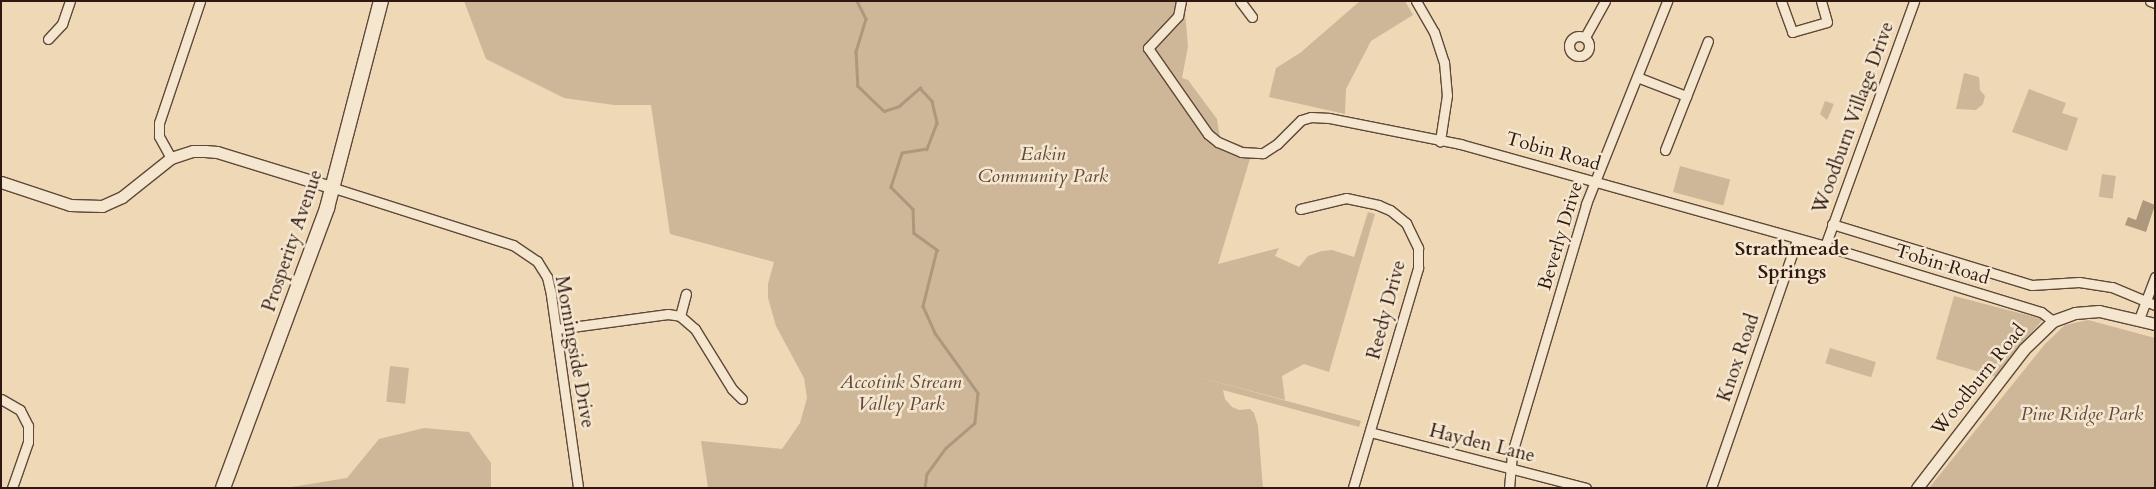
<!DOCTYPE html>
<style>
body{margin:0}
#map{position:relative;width:2156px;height:489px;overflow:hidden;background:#eed8b5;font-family:Cardo,serif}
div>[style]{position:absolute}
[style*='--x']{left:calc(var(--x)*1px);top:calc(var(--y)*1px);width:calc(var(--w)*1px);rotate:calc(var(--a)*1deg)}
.green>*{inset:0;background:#ceb799;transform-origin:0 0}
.water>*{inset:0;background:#ad977d}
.stream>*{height:2.5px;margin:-1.25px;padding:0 1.25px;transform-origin:1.25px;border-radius:1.25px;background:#ad977d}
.roads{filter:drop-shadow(1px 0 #5f4839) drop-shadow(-1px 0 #5f4839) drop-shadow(0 1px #5f4839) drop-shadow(0 -1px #5f4839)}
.minor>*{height:9px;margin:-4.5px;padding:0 4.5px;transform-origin:4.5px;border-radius:4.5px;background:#f4e6cf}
.minor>.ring{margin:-4.5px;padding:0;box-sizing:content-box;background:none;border:9px solid #f4e6cf;border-radius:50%}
.tertiary>*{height:11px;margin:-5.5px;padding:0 5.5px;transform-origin:5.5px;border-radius:5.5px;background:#f4e6cf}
.secondary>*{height:14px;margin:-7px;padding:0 7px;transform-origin:7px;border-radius:7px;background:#f4e6cf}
span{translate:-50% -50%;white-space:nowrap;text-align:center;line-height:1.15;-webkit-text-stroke:5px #f4e6cf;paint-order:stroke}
.street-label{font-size:19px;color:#2f1810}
.park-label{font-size:19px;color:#5f4839;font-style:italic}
.neighbourhood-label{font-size:20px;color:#2f1810;font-weight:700}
.frame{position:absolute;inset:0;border:2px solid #2f1810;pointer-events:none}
</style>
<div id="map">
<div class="green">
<div style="clip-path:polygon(464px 1px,1184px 1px,1188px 46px,1182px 78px,1188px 80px,1217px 119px,1220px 138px,1253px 149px,1218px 264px,1279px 248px,1275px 256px,1299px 267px,1308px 256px,1322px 251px,1332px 250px,1354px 257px,1368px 212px,1375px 214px,1329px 372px,1304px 364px,1282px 376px,1285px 400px,1183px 373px,1361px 421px,1359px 427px,1223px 390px,1225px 399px,1232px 407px,1239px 410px,1250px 409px,1254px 413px,1258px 426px,1263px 488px,708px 488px,701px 441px,782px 449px,800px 423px,807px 398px,804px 378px,776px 326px,768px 298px,768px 284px,774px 262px,670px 234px,651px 105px,614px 105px,564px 98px,486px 59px)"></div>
<div style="clip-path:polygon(1360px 1px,1405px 1px,1413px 15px,1371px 41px,1346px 89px,1345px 114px,1269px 97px,1276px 68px,1300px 53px)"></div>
<div style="clip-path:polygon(1964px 73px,1979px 77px,1980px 90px,1985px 96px,1983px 104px,1976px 110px,1956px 109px)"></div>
<div style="clip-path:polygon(2029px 89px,2066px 103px,2062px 113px,2078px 118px,2067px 151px,2012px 132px)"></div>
<div style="clip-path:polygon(1825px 101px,1834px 104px,1827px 120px,1820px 114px)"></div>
<div style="left:1680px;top:166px;width:52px;height:27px;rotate:15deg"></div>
<div style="left:2102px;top:174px;width:14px;height:23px;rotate:8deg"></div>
<div style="clip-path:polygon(1954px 296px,2043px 319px,1996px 377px,1936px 359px)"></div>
<div style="clip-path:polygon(2088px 320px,2155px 338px,2155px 488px,1929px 488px,2045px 344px,2065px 325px)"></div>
<div style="left:1830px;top:348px;width:48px;height:16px;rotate:17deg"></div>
<div style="left:390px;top:366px;width:19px;height:36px;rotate:6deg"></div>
<div style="clip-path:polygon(424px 428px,469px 432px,491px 463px,491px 488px,232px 488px,285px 488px,347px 478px,379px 439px)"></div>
</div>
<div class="water">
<div style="clip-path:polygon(2143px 200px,2155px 205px,2146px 232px,2125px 225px,2128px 217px,2136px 220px)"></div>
</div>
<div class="stream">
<div style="--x:857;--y:1;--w:20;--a:63"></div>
<div style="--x:866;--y:19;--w:34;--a:107"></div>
<div style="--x:856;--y:51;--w:35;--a:87"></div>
<div style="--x:858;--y:86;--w:36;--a:44"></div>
<div style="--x:884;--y:111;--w:16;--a:-18"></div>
<div style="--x:899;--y:106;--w:28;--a:-41"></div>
<div style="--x:920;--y:88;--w:18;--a:47"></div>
<div style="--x:932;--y:101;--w:23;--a:77"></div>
<div style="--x:937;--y:123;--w:28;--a:111"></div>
<div style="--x:927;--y:149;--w:25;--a:171"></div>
<div style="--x:902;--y:153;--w:36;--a:108"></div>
<div style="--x:891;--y:187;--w:31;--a:45"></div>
<div style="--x:913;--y:209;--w:24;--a:88"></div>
<div style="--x:914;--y:233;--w:29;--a:36"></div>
<div style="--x:937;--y:250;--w:58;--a:104"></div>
<div style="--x:923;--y:306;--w:30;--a:66"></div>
<div style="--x:935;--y:333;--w:74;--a:54.4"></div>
<div style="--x:978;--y:393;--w:30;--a:96"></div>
<div style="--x:975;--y:423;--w:38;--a:139"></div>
<div style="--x:946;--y:448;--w:32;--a:126"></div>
<div style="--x:927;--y:474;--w:14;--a:98"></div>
</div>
<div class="roads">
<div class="minor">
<div style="--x:1181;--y:1;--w:15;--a:101"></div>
<div style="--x:1178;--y:16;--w:44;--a:133.2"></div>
<div style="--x:1148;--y:48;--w:105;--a:55.1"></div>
<div style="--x:1208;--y:134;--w:13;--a:39"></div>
<div style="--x:1218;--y:142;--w:25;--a:23"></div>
<div style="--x:1241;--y:152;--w:22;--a:3"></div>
<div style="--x:1263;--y:153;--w:17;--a:-33"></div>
<div style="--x:1277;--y:144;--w:34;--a:-45"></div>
<div style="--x:1301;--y:120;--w:10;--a:-17"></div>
<div style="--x:1311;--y:117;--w:18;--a:3"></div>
<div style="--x:1329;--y:118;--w:134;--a:11.2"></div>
<div style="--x:1460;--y:144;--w:379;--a:15.6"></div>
<div style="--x:1825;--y:246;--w:226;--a:17"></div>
<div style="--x:2041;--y:312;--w:15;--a:37"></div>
<div style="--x:1240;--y:1;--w:20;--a:53"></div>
<div style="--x:1416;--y:1;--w:36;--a:60"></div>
<div style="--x:1434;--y:32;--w:32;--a:72"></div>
<div style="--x:1444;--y:62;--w:33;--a:85"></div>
<div style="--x:1447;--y:95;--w:47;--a:98.7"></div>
<div style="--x:1781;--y:1;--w:33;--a:70"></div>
<div style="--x:1792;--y:32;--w:36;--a:-16"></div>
<div style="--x:1827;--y:22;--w:22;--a:-106"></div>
<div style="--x:2150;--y:1;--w:5;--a:22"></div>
<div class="ring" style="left:1569px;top:36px;width:11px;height:11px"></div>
<div style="--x:1585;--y:37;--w:41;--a:-60.9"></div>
<div style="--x:48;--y:39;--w:21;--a:-47"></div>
<div style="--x:62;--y:24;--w:24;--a:-71"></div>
<div style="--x:1637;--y:77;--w:53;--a:21.2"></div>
<div style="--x:1665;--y:150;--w:117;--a:-68.5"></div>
<div style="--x:171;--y:158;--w:25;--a:-119"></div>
<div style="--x:159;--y:136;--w:13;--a:-90"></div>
<div style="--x:159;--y:123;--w:129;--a:-71.4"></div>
<div style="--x:334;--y:188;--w:188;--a:17.7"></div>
<div style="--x:513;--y:245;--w:29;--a:34"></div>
<div style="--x:537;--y:261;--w:19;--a:58"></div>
<div style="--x:547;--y:277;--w:18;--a:77"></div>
<div style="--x:551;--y:295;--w:195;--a:82"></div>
<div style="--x:1300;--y:209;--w:47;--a:-13.4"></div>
<div style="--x:1346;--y:198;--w:33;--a:12"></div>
<div style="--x:1378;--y:205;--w:13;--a:23"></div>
<div style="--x:1390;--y:210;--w:21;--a:39"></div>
<div style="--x:1406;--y:223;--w:28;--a:64"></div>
<div style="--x:1418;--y:248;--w:20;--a:90"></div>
<div style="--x:1418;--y:268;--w:229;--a:106.5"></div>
<div style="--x:1832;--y:224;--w:209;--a:17"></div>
<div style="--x:2032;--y:285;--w:47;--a:-3.7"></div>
<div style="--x:2079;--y:282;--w:33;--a:9"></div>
<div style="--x:2112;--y:287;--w:47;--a:22.7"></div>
<div style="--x:1825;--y:246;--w:261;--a:-70"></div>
<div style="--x:680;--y:316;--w:23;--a:-75"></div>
<div style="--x:2139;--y:319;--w:45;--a:-69.1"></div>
<div style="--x:557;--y:329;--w:112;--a:-7.7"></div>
<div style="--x:668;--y:314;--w:12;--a:9"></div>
<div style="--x:680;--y:316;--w:20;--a:41"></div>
<div style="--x:695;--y:329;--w:70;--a:58.3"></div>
<div style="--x:732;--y:389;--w:14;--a:45"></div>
<div style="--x:1;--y:399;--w:22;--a:30"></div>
<div style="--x:20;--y:410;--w:18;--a:63"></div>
<div style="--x:28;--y:426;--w:16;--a:90"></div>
<div style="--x:28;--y:442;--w:49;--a:109.2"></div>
<div style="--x:1370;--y:432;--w:223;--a:14.5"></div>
<div style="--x:1509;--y:488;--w:35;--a:-85"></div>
<div style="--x:1512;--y:453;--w:260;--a:-73.4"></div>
<div style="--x:1586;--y:204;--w:219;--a:-68.2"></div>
<div style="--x:1711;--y:488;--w:262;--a:-70.9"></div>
</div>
<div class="tertiary">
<div style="--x:1;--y:182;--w:73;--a:18.4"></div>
<div style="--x:70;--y:205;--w:32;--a:2"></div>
<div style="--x:102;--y:206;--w:22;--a:-24"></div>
<div style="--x:122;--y:197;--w:63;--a:-38.5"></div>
<div style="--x:171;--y:158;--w:23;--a:-18"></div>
<div style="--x:193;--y:151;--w:12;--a:0"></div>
<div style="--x:205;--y:151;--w:12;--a:5"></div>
<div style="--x:217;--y:152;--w:122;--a:17.1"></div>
<div style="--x:1917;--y:488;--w:175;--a:-52.4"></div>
<div style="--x:2024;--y:349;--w:40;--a:-44"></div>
<div style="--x:2053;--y:321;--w:23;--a:-20"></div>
<div style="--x:2075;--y:313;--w:24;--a:-5"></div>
<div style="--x:2099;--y:311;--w:57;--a:13.1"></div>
</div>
<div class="secondary">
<div style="--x:223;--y:488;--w:299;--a:-69.6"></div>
<div style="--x:327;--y:208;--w:214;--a:-75.4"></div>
</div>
</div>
<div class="street-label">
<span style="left:1854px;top:118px;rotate:-70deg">Woodburn Village Drive</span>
<span style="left:1553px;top:152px;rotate:16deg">Tobin Road</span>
<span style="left:1561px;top:236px;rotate:-73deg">Beverly Drive</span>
<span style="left:293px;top:241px;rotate:-71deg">Prosperity Avenue</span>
<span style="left:1942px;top:265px;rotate:17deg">Tobin Road</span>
<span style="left:1387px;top:310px;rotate:-75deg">Reedy Drive</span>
<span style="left:574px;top:352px;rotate:80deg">Morningside Drive</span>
<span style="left:1739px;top:358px;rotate:-71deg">Knox Road</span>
<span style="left:1979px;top:380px;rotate:-51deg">Woodburn Road</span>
<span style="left:1482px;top:444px;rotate:14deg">Hayden Lane</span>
</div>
<div class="park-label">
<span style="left:1043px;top:166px">Eakin<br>Community Park</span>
<span style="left:901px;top:394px">Accotink Stream<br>Valley Park</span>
<span style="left:2082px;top:415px">Pine Ridge Park</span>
</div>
<div class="neighbourhood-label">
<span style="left:1792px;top:260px">Strathmeade<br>Springs</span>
</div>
<div class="frame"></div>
</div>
